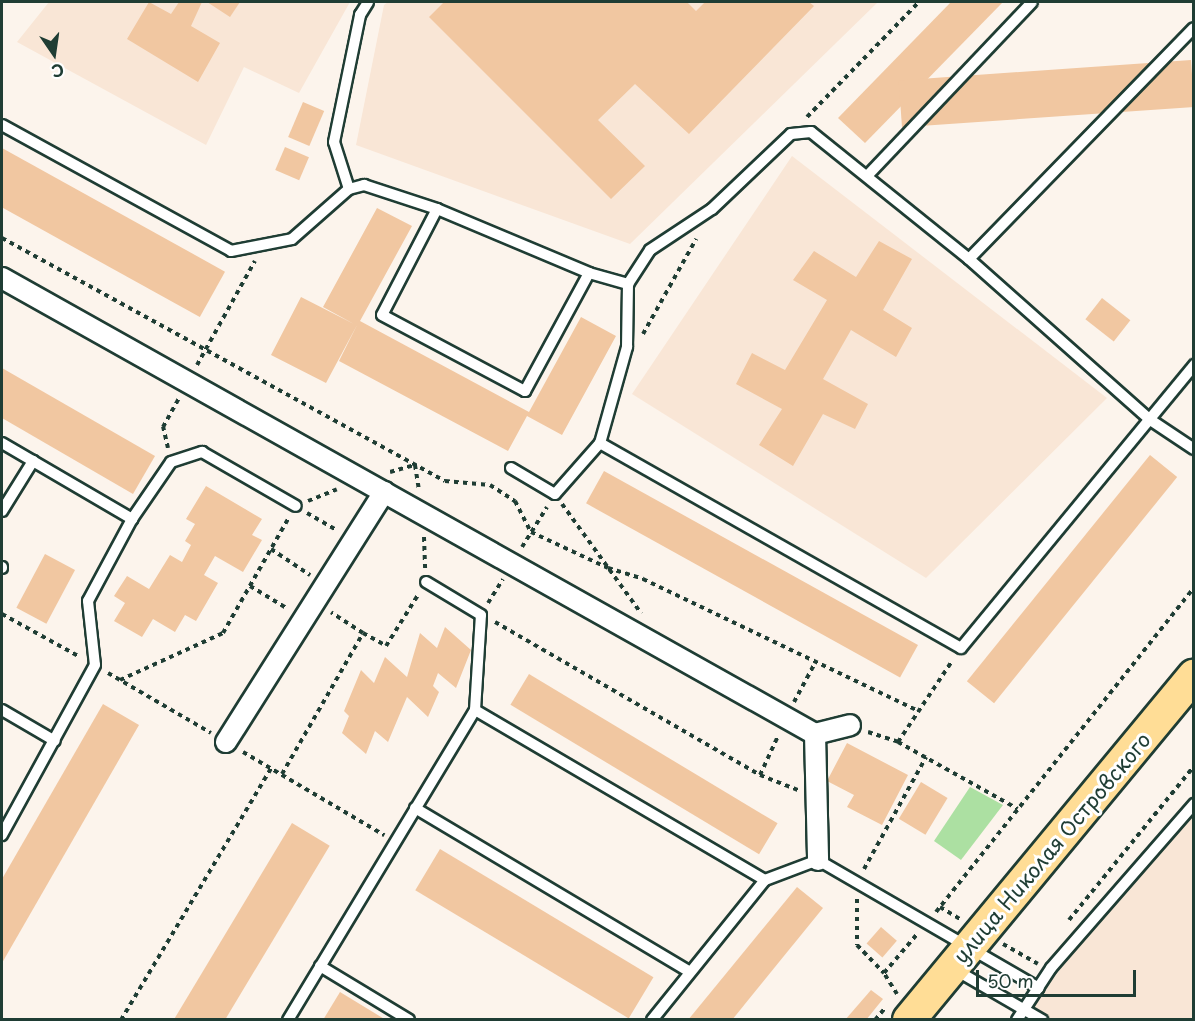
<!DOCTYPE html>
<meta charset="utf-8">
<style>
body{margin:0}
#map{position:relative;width:1195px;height:1021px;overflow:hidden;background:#fcf4ec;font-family:"Playpen Sans",sans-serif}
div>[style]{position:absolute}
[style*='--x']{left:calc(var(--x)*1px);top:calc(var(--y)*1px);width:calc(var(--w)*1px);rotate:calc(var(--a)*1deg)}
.built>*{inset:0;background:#f9e6d6}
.green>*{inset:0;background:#ace0a2}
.building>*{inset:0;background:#f1c7a1;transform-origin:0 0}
.path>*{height:4px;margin-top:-2px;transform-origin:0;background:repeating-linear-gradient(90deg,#1f3d34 0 4.5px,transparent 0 9px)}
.roads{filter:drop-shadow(2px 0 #1f3d34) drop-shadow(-2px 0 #1f3d34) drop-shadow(0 2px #1f3d34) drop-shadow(0 -2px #1f3d34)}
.lane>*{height:10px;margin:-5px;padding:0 5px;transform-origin:5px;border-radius:5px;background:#fff}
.street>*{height:20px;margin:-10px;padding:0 10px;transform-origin:10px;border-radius:10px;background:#fff}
.primary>*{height:32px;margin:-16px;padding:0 16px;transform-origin:16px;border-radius:16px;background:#ffdd96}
span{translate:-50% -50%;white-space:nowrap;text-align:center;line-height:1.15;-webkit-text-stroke:6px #fff;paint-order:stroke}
.street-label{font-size:21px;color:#1f3d34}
.frame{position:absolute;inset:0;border:3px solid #1f3d34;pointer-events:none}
.north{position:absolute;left:24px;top:24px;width:60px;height:60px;-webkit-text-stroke:4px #fff;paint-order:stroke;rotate:167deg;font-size:16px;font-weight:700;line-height:24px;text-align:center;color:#1f3d34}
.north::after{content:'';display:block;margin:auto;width:21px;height:27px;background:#1f3d34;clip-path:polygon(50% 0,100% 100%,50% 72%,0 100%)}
.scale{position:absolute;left:976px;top:970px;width:160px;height:27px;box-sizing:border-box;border:3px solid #1f3d34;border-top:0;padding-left:8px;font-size:18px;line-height:21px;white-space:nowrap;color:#1f3d34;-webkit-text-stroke:4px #fff;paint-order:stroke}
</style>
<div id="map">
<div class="built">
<div style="clip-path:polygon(49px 2px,350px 2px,299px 93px,244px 67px,206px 145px,17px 42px)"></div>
<div style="clip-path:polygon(388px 2px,878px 2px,630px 244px,356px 145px,384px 5px)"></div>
<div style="clip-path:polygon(792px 156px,1107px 398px,926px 578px,632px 394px)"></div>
<div style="clip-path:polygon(1193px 795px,1193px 1019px,1017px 1020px,1035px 998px)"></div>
</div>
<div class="green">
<div style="clip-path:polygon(970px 787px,1003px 805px,961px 860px,934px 841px)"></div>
</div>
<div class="building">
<div style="clip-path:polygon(149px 2px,171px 14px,179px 2px,202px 2px,191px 26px,220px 43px,198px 82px,127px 39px)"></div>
<div style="clip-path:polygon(207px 2px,240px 2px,230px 17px)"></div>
<div style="clip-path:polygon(444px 2px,687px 2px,696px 11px,705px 2px,809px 2px,814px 6px,689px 134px,635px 84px,598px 120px,645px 166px,611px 199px,429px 17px)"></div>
<div style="clip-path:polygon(951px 2px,1003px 2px,865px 143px,838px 118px)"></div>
<div style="left:1191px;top:60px;width:47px;height:293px;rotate:86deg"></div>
<div style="left:303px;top:102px;width:23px;height:38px;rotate:23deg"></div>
<div style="left:285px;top:147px;width:26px;height:25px;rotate:23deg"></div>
<div style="left:2px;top:148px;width:255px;height:52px;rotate:29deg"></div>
<div style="clip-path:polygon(377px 208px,412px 226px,360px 321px,529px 412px,581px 317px,616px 336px,562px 435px,527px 416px,508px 451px,339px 361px,357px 325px,326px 383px,271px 355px,301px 297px,354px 324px,323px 307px)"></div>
<div style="clip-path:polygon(879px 241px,912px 259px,883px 310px,912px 328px,896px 357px,851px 330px,823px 379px,868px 404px,855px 429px,823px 414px,793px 466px,759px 445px,782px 409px,736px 384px,752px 353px,785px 370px,827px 300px,793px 280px,814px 251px,856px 277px)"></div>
<div style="left:1102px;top:298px;width:36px;height:27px;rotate:38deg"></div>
<div style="clip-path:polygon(2px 368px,155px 456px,133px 494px,2px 418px)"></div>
<div style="left:1150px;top:455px;width:35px;height:291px;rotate:39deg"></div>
<div style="left:604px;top:471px;width:359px;height:37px;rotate:29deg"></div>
<div style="clip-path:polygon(206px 486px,262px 519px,252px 535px,262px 540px,243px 572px,215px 556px,204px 575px,218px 583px,196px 621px,185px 615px,175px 632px,153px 619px,142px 637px,114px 621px,125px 603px,114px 596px,127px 576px,149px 589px,170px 555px,182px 562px,191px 545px,185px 541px,195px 524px,186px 519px)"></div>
<div style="left:45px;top:554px;width:34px;height:61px;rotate:28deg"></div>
<div style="clip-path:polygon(445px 627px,471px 650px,456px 688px,438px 673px,433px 686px,439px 692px,428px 717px,407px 697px,388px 742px,375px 731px,366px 754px,342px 733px,349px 716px,344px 711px,361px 670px,374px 683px,385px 657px,407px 677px,420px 633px,437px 648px)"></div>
<div style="left:529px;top:674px;width:290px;height:36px;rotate:31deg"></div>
<div style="clip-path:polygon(103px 704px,139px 725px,2px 963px,2px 879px)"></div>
<div style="clip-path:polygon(847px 743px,908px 775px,882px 825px,847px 807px,854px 795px,827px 781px)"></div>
<div style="left:921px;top:782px;width:31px;height:43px;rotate:31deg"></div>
<div style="left:292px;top:823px;width:44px;height:231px;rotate:31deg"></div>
<div style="left:440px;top:849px;width:249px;height:48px;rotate:31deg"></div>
<div style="clip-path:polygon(797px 887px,823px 908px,732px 1020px,688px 1020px)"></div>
<div style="left:881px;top:927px;width:21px;height:22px;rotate:41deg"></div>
<div style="clip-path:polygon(871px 990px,883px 999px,866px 1020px,845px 1020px)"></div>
<div style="clip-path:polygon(340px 992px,386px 1020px,323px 1020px)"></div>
</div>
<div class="path">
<div style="--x:807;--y:117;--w:161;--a:-45.8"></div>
<div style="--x:2;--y:238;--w:505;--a:28.75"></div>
<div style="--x:445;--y:481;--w:45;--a:5.1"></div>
<div style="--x:490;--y:485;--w:30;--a:33"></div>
<div style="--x:515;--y:501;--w:35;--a:63"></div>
<div style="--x:531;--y:532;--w:85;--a:25.1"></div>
<div style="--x:608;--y:568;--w:37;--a:17"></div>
<div style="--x:643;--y:579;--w:306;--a:25.6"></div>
<div style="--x:643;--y:334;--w:109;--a:-60.8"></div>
<div style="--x:197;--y:365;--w:119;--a:-60.9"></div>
<div style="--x:168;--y:448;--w:22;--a:-103"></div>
<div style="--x:163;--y:427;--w:33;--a:-61"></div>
<div style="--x:390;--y:472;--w:26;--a:-16"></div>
<div style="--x:415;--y:465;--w:26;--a:81"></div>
<div style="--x:308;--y:501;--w:31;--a:-22"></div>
<div style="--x:562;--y:504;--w:135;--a:54.1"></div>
<div style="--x:307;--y:513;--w:34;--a:30"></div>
<div style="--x:424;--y:537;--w:31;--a:88"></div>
<div style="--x:522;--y:547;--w:47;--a:-58"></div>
<div style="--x:271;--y:549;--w:47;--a:33.7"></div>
<div style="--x:250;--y:586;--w:44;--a:31.2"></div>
<div style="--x:488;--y:603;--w:28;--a:-58"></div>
<div style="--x:2;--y:614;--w:87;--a:28.9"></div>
<div style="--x:495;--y:622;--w:306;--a:30"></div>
<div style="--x:760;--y:775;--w:41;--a:21.5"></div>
<div style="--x:363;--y:633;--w:26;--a:29"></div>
<div style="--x:386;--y:646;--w:60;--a:-57.9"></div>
<div style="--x:108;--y:673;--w:119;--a:30.2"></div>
<div style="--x:120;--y:680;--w:113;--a:-24.5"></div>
<div style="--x:223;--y:633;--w:131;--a:-60.3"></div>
<div style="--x:794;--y:702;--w:44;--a:-61.7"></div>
<div style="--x:868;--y:732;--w:32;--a:18"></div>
<div style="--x:898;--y:742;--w:137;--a:29.2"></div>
<div style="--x:898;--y:742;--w:97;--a:-56.3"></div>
<div style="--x:243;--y:752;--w:164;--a:30.5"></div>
<div style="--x:282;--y:774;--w:163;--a:-60.1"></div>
<div style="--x:363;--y:633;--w:38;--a:-147"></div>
<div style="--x:760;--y:775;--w:43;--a:-65.2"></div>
<div style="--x:864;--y:869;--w:128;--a:-61"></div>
<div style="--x:857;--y:899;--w:46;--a:90"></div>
<div style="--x:857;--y:945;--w:39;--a:46"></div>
<div style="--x:940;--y:907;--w:23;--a:31"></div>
<div style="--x:936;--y:912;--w:414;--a:-51.5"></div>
<div style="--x:1069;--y:920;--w:198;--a:-50.9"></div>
<div style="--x:1003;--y:944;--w:40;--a:29.7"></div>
<div style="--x:897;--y:994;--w:25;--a:-122"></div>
<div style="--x:884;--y:973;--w:52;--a:-49.6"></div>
<div style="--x:121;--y:1020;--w:295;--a:-59.2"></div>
<div style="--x:875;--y:1020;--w:16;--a:-50"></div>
</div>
<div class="roads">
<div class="lane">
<div style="--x:2;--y:125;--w:261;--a:28.8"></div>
<div style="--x:231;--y:251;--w:62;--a:-11.1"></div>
<div style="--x:292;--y:239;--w:76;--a:-41.3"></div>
<div style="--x:349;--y:189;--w:16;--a:-15"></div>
<div style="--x:364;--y:185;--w:77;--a:18.2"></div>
<div style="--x:437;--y:209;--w:119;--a:117.4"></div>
<div style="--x:382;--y:315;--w:162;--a:28"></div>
<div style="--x:525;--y:391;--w:134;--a:-61.5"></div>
<div style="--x:868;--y:175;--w:238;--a:-46.5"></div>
<div style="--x:349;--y:189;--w:49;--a:-107.7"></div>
<div style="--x:334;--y:142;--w:130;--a:-78.4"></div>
<div style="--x:360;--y:15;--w:15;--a:-58"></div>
<div style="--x:437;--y:209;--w:165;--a:22.8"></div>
<div style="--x:589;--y:273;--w:41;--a:15.8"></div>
<div style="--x:628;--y:284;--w:40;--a:-57.1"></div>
<div style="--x:650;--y:250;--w:74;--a:-33.5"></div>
<div style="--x:712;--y:209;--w:109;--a:-43.5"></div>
<div style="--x:791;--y:134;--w:20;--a:-6"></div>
<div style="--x:811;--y:132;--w:203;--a:38.8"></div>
<div style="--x:969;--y:259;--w:241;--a:41.6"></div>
<div style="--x:1149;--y:419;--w:54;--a:33.7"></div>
<div style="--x:969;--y:259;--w:322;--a:-45.8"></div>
<div style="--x:628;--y:284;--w:63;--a:90.9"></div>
<div style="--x:627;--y:347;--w:100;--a:105.7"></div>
<div style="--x:600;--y:443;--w:415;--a:29.6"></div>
<div style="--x:961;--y:648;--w:367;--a:-50.5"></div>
<div style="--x:2;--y:443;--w:151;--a:30.3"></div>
<div style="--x:132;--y:519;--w:93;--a:118.2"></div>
<div style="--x:88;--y:601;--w:64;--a:83.8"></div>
<div style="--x:95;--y:665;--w:194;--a:118.7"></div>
<div style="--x:511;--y:468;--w:51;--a:30.6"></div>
<div style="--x:555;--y:494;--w:68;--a:-48.6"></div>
<div style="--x:2;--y:511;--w:59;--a:-58.2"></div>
<div style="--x:132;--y:519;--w:69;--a:-55.6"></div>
<div style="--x:171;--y:462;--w:33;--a:-18"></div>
<div style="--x:202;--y:452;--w:108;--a:29.9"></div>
<div style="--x:2;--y:567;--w:1;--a:90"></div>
<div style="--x:2;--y:710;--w:61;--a:30.3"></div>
<div style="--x:475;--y:710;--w:336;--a:30.4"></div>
<div style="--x:415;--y:808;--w:320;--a:30.8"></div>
<div style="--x:320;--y:966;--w:104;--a:31.2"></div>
<div style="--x:954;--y:969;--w:102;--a:30.1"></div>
<div style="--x:288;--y:1020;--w:362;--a:-58.9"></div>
<div style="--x:475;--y:710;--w:95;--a:-86.4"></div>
<div style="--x:481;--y:615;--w:64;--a:-149"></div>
<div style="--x:652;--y:1020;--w:180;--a:-51.1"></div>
<div style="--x:765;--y:880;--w:57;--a:-20.7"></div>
<div style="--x:818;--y:860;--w:255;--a:30.1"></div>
<div style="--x:1017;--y:1020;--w:62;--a:-56.8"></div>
<div style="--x:1051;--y:968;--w:218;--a:-48.9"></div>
</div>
<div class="street">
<div style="--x:2;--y:278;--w:932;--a:29.29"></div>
<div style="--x:815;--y:734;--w:126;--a:88.6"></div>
<div style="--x:815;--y:734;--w:36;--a:-14"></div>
<div style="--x:226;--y:742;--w:296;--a:-57.7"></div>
</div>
<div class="primary">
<div style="--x:909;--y:1020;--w:447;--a:-50.4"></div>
</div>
</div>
<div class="street-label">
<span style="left:1051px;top:847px;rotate:-50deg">улица Николая Островского</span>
</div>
<div class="frame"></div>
<div class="north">С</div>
<div class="scale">50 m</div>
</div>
